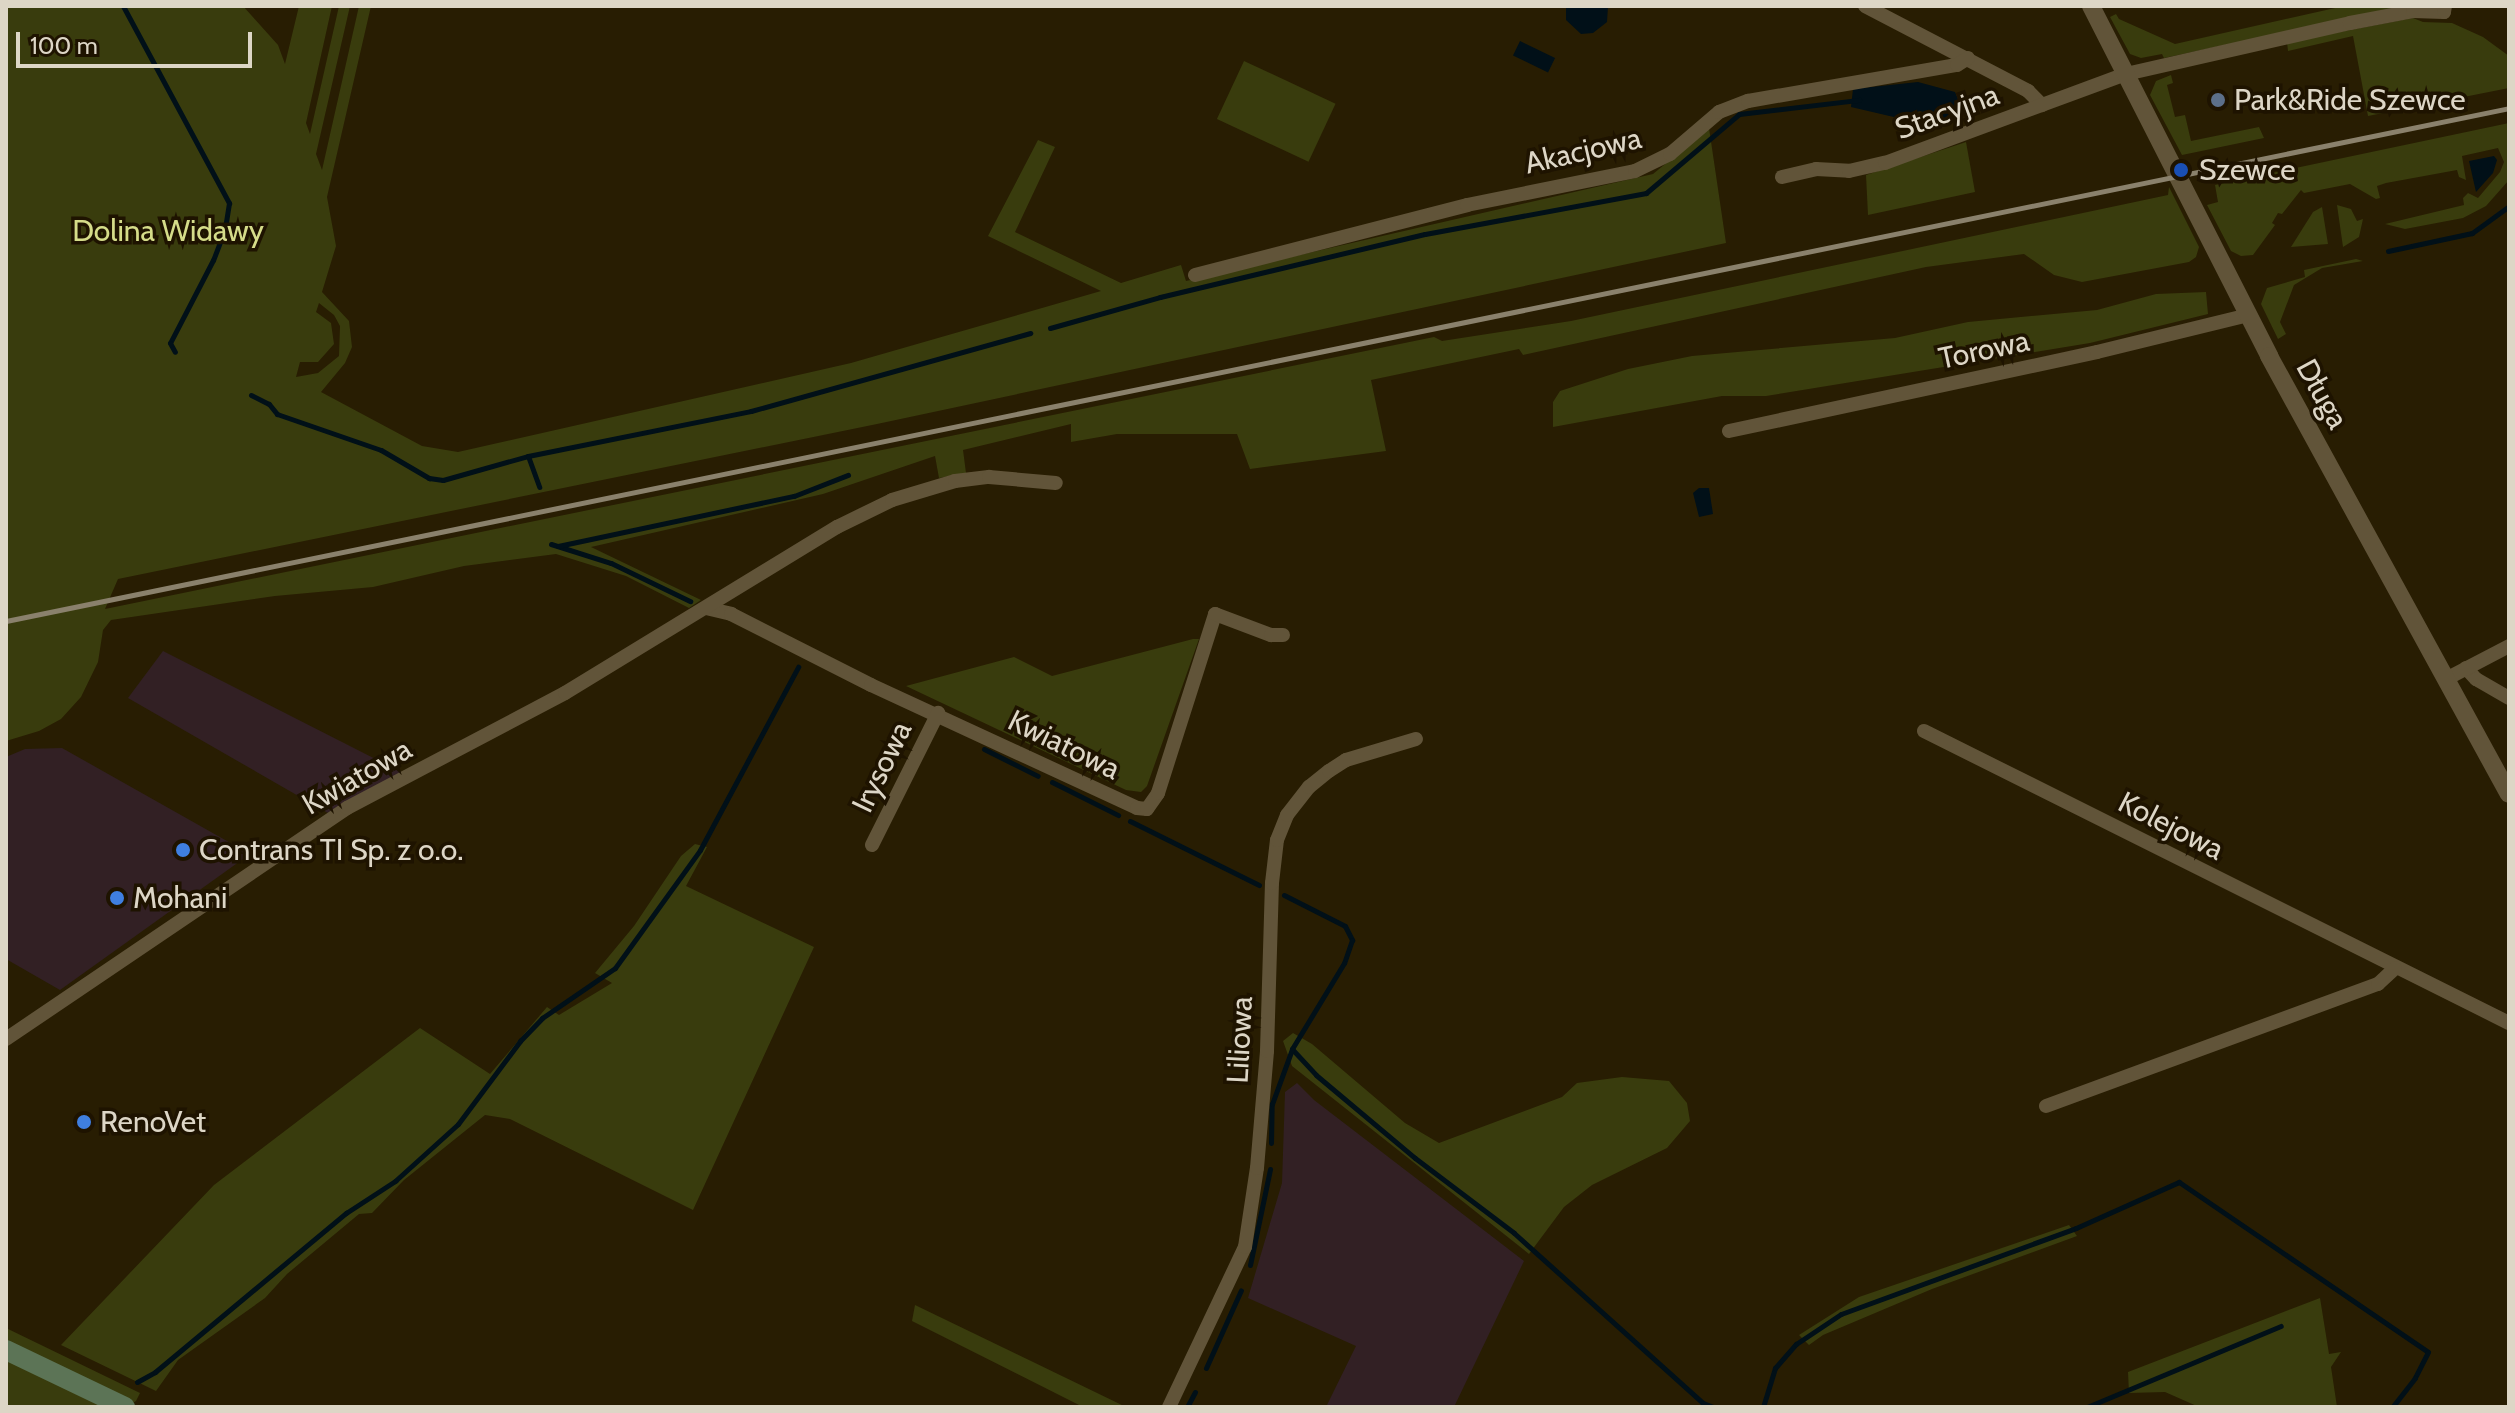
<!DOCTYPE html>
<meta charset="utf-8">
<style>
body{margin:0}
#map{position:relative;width:2515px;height:1413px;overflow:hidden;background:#281d02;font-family:Cabin,sans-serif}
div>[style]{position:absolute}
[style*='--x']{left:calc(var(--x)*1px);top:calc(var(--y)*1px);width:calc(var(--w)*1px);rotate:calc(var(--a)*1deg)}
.commercial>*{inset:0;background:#322024}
.green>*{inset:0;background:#393c0d;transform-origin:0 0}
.water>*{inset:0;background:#011018;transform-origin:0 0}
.stream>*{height:5px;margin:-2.5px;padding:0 2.5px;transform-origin:2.5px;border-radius:2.5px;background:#011018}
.minor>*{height:14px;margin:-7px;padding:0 7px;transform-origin:7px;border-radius:7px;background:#615439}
.tertiary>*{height:18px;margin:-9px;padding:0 9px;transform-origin:9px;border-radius:9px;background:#615439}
.secondary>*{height:20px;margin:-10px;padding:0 10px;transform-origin:10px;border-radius:10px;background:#5c7456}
.rail>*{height:5px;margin:-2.5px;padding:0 2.5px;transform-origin:2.5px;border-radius:2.5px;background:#8a816c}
.dots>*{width:22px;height:22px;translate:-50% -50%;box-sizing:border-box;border:4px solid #1e1300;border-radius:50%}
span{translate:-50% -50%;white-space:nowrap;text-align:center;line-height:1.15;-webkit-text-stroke:7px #1e1300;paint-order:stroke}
.poi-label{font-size:30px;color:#ddd6c6}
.left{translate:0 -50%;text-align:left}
.street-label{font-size:30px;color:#ddd6c6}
.park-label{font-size:30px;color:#d5dc89}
.frame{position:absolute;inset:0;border:8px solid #ddd6c6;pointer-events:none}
.scale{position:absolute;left:16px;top:32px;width:236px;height:36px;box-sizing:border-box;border:4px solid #ddd6c6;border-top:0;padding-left:10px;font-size:24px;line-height:28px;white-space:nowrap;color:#ddd6c6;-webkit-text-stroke:6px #1e1300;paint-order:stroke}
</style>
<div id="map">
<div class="commercial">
<div style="clip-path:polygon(163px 651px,403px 773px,328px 813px,128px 698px)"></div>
<div style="clip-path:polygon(62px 748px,250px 854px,60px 990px,6px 959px,6px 757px,25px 749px)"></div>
<div style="clip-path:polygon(1297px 1083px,1314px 1100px,1524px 1261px,1454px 1407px,1326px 1407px,1356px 1346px,1248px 1298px,1282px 1183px,1285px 1092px)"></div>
</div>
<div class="green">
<div style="clip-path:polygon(evenodd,6px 6px,243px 6px,278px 45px,285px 64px,299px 6px,332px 6px,306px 123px,310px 134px,339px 6px,350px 6px,316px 154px,322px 170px,359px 6px,371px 6px,327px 197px,336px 246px,322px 292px,349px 321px,352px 347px,345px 363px,321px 392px,422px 446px,458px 452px,851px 363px,1101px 291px,988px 236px,1038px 140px,1055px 147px,1015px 232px,1121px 283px,1181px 265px,1186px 281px,1653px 174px,1709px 128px,1726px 243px,877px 424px,118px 579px,105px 609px,1434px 337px,1442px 341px,1571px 321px,2168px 195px,2169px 187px,2199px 247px,2196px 257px,2189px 262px,2082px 282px,2054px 275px,2024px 254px,1926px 267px,1523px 355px,1519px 349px,1371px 380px,1386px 451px,1250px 469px,1237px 434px,1117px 434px,1071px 442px,1071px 424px,963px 450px,966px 473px,939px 478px,935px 456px,823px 494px,591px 547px,701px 600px,689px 608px,626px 576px,556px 554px,464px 566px,373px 587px,275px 596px,111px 620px,103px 630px,98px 662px,81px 697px,61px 719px,39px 731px,6px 741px,6px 6px,319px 303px,334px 315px,340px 326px,339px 356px,318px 373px,296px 377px,300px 362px,318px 362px,334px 344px,331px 323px,316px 312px,319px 303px)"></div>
<div style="clip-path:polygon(2344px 6px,2408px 6px,2164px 58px,2162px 54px,2141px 58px,2130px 54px,2110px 17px,2116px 14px,2119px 19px,2175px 44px)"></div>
<div style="clip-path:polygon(2413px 18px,2423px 22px,2452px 23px,2483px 37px,2509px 56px,2509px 88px,2368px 116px,2353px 36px,2288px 51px,2287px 42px)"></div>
<div style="left:1244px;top:61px;width:101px;height:64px;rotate:25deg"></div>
<div style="clip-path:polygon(2171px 75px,2173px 83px,2167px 85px,2175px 117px,2185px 115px,2191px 141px,2259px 127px,2264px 138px,2182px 155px,2150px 95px,2156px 81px)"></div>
<div style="clip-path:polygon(2509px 123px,2509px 180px,2486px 206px,2463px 218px,2405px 229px,2385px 224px,2464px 205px,2463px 198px,2468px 193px,2478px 198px,2500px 172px,2504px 162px,2498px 148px,2462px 156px,2466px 180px,2459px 177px,2457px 170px,2386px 183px,2377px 186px,2380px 198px,2376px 199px,2350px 184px,2304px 193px,2301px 190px,2282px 214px,2278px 213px,2272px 223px,2275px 225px,2253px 255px,2241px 256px,2231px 251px,2207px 205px,2218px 202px,2215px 185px)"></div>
<div style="clip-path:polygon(1966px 142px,1975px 192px,1868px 215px,1866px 175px)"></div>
<div style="clip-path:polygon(2337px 205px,2351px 209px,2357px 221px,2363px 219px,2359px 237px,2343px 247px)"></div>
<div style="clip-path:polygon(2322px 207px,2328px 244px,2291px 247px,2313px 212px)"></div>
<div style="clip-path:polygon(2356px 259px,2363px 261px,2322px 268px,2294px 285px,2280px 322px,2286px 334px,2278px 339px,2261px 304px,2267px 288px,2305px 277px,2304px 270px)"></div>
<div style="clip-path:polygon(2206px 292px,2208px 314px,2090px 343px,1766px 396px,1722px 396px,1553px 427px,1553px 402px,1560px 391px,1628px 369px,1692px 356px,1895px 338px,1968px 322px,2097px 310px,2156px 294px)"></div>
<div style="clip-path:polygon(1193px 639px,1199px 639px,1147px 786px,1141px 792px,1126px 790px,906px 686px,1014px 657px,1052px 676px)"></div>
<div style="clip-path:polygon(695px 844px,707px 847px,686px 886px,814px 947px,693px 1210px,510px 1119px,485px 1115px,404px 1180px,372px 1213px,359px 1214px,287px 1274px,265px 1298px,178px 1360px,156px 1391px,61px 1345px,214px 1185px,420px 1028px,490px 1074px,547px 1007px,559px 1015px,612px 983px,595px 973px,634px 926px,681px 856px)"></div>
<div style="clip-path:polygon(1293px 1033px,1312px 1044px,1405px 1123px,1439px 1143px,1562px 1097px,1577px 1083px,1622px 1077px,1669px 1081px,1687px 1103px,1690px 1121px,1667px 1148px,1592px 1185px,1564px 1207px,1529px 1254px,1292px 1066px,1283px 1041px)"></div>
<div style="clip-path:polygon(2069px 1225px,2077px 1236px,1932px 1289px,1823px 1335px,1809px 1345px,1799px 1335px,1859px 1297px)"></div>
<div style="clip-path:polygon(2320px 1298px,2329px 1354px,2341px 1352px,2331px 1367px,2337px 1407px,2199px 1407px,2165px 1392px,2129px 1393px,2128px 1372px)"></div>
<div style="clip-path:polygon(915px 1305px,1126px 1407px,1083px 1407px,912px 1321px)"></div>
<div style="clip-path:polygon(6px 1328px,140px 1393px,136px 1401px,133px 1403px,6px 1341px)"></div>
<div style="clip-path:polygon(6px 1359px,105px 1407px,6px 1407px)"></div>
</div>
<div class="water">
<div style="clip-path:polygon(1566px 6px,1608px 6px,1607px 22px,1593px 33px,1581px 34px,1566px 20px)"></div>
<div style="left:1520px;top:41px;width:39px;height:16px;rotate:26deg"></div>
<div style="clip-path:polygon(1918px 82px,1955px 92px,1963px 112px,1953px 121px,1920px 111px,1898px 118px,1851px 107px,1853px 89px)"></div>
<div style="clip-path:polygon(2494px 156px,2497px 160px,2493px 173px,2476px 192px,2469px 161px)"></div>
<div style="clip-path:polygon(1699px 488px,1709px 488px,1713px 514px,1699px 517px,1693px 493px)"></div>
</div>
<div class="stream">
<div style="--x:123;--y:6;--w:224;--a:61.7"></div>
<div style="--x:229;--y:203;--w:26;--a:99"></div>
<div style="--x:225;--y:229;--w:33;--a:111"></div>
<div style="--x:213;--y:260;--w:93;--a:117.4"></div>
<div style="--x:170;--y:343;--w:10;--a:61"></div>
<div style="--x:2388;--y:251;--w:86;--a:-12.1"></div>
<div style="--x:2472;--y:233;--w:46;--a:-36.1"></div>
<div style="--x:1050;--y:328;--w:114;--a:-15.7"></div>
<div style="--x:1160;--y:297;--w:272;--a:-13.4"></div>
<div style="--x:1425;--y:234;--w:225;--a:-10.5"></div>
<div style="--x:1646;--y:193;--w:122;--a:-40.3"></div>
<div style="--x:1739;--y:114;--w:121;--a:-6.7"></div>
<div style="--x:251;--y:395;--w:20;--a:27"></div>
<div style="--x:269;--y:404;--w:13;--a:51"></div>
<div style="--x:277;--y:414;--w:110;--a:19.1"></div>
<div style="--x:381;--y:450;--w:56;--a:30.3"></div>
<div style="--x:429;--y:478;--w:14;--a:8"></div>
<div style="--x:443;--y:480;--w:88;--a:-15.8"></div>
<div style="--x:528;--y:456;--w:227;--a:-11.4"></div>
<div style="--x:751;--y:411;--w:290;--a:-15.6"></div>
<div style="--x:528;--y:456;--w:33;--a:70"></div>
<div style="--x:551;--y:544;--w:63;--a:17.6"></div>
<div style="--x:611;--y:563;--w:88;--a:25.7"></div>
<div style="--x:558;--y:546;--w:241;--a:-12"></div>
<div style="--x:794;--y:496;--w:58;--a:-21.3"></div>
<div style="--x:984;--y:749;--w:60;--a:26.6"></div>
<div style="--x:1052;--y:782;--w:74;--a:26.6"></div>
<div style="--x:1130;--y:821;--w:144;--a:26.4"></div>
<div style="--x:1284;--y:895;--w:68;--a:26.9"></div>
<div style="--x:1345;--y:926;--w:16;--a:63"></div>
<div style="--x:1352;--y:940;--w:24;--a:109"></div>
<div style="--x:1344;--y:963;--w:100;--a:121.2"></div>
<div style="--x:1292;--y:1049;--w:35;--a:47"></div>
<div style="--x:1316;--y:1075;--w:129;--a:40"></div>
<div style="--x:1415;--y:1158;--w:124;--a:37.1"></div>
<div style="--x:1514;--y:1233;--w:254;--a:42"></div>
<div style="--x:1703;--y:1403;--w:11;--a:22"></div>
<div style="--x:1271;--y:1143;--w:39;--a:-89"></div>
<div style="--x:1272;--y:1104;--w:59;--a:-70"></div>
<div style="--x:1250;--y:1265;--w:98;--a:-78.2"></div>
<div style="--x:1206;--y:1368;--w:85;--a:-65.8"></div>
<div style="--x:137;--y:1382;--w:21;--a:-29"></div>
<div style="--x:155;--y:1372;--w:249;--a:-39.8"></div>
<div style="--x:346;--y:1213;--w:59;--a:-33.1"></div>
<div style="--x:395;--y:1181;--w:85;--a:-42.1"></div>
<div style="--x:458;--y:1124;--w:104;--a:-53.2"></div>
<div style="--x:520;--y:1041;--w:32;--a:-46"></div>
<div style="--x:542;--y:1018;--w:88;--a:-34.4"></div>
<div style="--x:615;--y:968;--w:145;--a:-54.2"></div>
<div style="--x:700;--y:850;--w:208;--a:-61.8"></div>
<div style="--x:1187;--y:1407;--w:17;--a:-62"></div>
<div style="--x:1763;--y:1407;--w:41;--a:-72.9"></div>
<div style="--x:1775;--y:1368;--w:32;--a:-49"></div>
<div style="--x:1796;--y:1344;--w:54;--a:-33.7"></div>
<div style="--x:1841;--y:1314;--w:250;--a:-20.1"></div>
<div style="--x:2076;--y:1228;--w:113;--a:-24.1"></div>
<div style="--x:2179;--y:1182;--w:301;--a:34.3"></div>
<div style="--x:2428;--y:1352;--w:29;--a:117"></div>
<div style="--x:2415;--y:1378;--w:37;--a:128"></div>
<div style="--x:2087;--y:1407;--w:210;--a:-22.7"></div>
</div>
<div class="minor">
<div style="--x:1865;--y:6;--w:184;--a:27.5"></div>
<div style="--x:2028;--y:91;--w:20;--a:45"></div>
<div style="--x:1782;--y:177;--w:35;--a:-13"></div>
<div style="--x:1816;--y:169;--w:33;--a:3"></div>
<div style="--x:1849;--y:171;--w:37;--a:-13"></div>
<div style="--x:1885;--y:163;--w:257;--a:-20.3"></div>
<div style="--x:2126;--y:74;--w:230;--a:-12.8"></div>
<div style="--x:2350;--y:23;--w:64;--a:-10.8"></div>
<div style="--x:2413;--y:11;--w:31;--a:2"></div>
<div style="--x:2444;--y:12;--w:6;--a:-81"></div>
<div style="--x:1195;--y:275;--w:281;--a:-14.4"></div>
<div style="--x:1467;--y:205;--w:171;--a:-11.4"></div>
<div style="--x:1635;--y:171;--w:39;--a:-26"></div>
<div style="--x:1670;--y:154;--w:65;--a:-40.6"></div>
<div style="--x:1719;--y:112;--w:31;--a:-21"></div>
<div style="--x:1748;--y:101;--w:212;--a:-9.8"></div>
<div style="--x:1957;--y:65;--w:13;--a:-32"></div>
<div style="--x:1729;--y:431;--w:376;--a:-12.1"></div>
<div style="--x:2097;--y:352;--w:156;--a:-13.7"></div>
<div style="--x:706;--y:608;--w:26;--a:13"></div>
<div style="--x:731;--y:614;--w:157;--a:26.9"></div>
<div style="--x:871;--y:685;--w:293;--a:24.8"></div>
<div style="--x:1137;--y:808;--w:10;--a:6"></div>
<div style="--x:1147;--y:809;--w:19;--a:-55"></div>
<div style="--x:1158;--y:793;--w:188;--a:-72.3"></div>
<div style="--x:1215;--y:614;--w:60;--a:20.6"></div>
<div style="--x:1271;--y:635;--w:12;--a:0"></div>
<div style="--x:2466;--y:668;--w:15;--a:48"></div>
<div style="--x:2476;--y:679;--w:38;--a:30"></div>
<div style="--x:2446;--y:679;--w:71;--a:-27.6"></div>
<div style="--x:1924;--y:731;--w:654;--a:26.53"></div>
<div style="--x:872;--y:845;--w:148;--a:-63.4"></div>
<div style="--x:6;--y:1039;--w:412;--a:-34.1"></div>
<div style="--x:347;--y:808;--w:246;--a:-27.8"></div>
<div style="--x:565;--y:693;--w:319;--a:-31.4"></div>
<div style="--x:837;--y:527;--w:61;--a:-26.1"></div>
<div style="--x:892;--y:500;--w:66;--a:-16.8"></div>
<div style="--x:955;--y:481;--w:34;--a:-7"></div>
<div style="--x:989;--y:477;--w:67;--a:5.1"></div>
<div style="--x:2046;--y:1106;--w:354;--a:-20.2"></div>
<div style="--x:2378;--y:984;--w:23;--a:-43"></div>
<div style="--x:1169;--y:1407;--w:177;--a:-64.6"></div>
<div style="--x:1245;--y:1247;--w:80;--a:-81.4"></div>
<div style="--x:1257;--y:1168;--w:117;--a:-85.1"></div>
<div style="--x:1267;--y:1051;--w:168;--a:-88.3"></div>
<div style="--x:1272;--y:883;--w:43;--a:-83.4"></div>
<div style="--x:1277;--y:840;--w:27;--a:-68"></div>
<div style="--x:1287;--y:815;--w:36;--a:-52"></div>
<div style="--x:1309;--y:787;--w:26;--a:-39"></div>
<div style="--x:1329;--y:771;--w:20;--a:-33"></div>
<div style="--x:1346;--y:760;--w:73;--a:-16.7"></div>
</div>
<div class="tertiary">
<div style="--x:2091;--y:6;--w:393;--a:63"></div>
<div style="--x:2269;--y:356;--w:499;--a:61.3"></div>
</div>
<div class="secondary">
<div style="--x:6;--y:1350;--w:132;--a:25.6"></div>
</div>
<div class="rail">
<div style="--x:6;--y:621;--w:2555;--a:-11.58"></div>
</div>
<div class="dots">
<div style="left:2218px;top:100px;background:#5c6f8a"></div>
<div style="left:2181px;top:170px;background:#1a4fb4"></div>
<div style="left:183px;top:850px;background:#3f7fe0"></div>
<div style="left:117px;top:898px;background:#3f7fe0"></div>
<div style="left:84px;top:1122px;background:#3f7fe0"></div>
</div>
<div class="poi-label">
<span class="left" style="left:2234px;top:100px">Park&amp;Ride Szewce</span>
<span class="left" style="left:2199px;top:170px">Szewce</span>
<span class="left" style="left:199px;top:850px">Contrans TI Sp. z o.o.</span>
<span class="left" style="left:133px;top:898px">Mohani</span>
<span class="left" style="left:100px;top:1122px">RenoVet</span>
</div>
<div class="street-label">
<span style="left:1947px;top:112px;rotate:-20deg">Stacyjna</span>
<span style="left:1583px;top:151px;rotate:-13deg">Akacjowa</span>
<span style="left:1984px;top:350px;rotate:-12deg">Torowa</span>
<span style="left:2322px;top:394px;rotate:61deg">Długa</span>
<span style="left:1064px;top:745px;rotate:26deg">Kwiatowa</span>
<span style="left:882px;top:767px;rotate:-64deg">Irysowa</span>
<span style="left:357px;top:777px;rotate:-30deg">Kwiatowa</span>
<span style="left:2171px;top:826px;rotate:27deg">Kolejowa</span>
<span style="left:1240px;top:1040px;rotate:-87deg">Liliowa</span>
</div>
<div class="park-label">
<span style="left:168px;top:231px">Dolina Widawy</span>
</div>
<div class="frame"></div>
<div class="scale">100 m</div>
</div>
